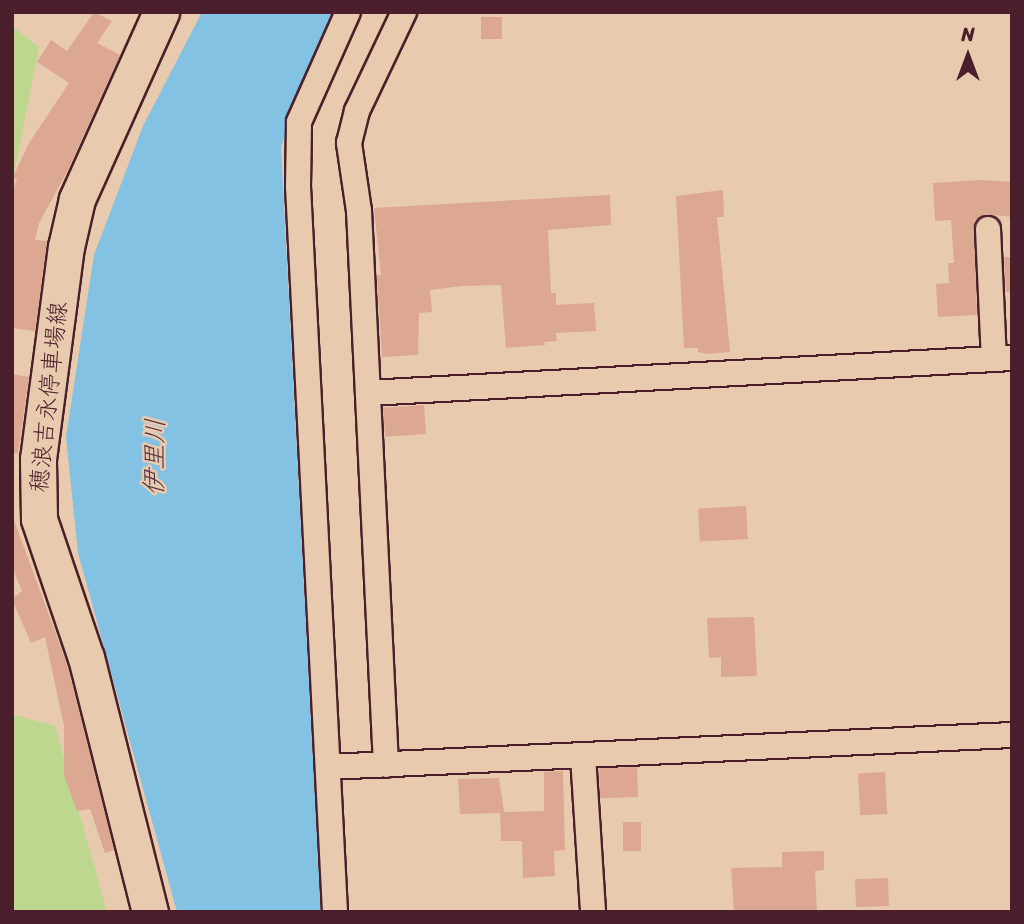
<!DOCTYPE html>
<meta charset="utf-8">
<style>
body{margin:0}
#map{position:relative;width:1024px;height:924px;overflow:hidden;background:#e8caae;font-family:Sriracha,"Klee One",sans-serif}
div>[style]{position:absolute}
[style*='--x']{left:calc(var(--x)*1px);top:calc(var(--y)*1px);width:calc(var(--w)*1px);rotate:calc(var(--a)*1deg)}
.green>*{inset:0;background:#bdd78e}
.water>*{inset:0;background:#84c2e4}
.building>*{inset:0;background:#dda892;transform-origin:0 0}
.roads{filter:drop-shadow(2px 0 #4a1f2b) drop-shadow(-2px 0 #4a1f2b) drop-shadow(0 2px #4a1f2b) drop-shadow(0 -2px #4a1f2b)}
.minor>*{height:24px;margin:-12px;padding:0 12px;transform-origin:12px;border-radius:12px;background:#e8caae}
.secondary>*{height:35px;margin:-17.5px;padding:0 17.5px;transform-origin:17.5px;border-radius:17.5px;background:#e8caae}
span{translate:-50% -50%;white-space:nowrap;text-align:center;line-height:1.15;-webkit-text-stroke:5px #e8caae;paint-order:stroke}
.street-label{font-size:24px;color:#4a1f2b}
.water-label{font-size:26px;color:#533747;font-style:italic}
.frame{position:absolute;inset:0;border:14px solid #4a1f2b;pointer-events:none}
.north{position:absolute;left:933px;top:21px;width:70px;height:70px;-webkit-text-stroke:5px #e8caae;paint-order:stroke;rotate:0deg;font-size:19px;font-weight:700;line-height:28px;text-align:center;color:#4a1f2b}
.north::after{content:'';display:block;margin:auto;width:24px;height:32px;background:#4a1f2b;clip-path:polygon(50% 0,100% 100%,50% 72%,0 100%)}
</style>
<div id="map">
<div class="green">
<div style="clip-path:polygon(12px 26px,39px 47px,12px 184px)"></div>
<div style="clip-path:polygon(12px 714px,55px 726px,107px 912px,12px 912px)"></div>
</div>
<div class="water">
<div style="clip-path:polygon(202px 12px,334px 12px,303px 79px,281px 147px,321px 912px,177px 912px,78px 553px,66px 437px,94px 255px,143px 126px)"></div>
</div>
<div class="building">
<div style="clip-path:polygon(94px 12px,112px 21px,97px 43px,120px 55px,67px 172px,39px 223px,35px 240px,47px 241px,35px 331px,12px 328px,12px 192px,17px 180px,13px 177px,29px 143px,69px 83px,37px 62px,51px 40px,67px 51px)"></div>
<div style="left:481px;top:17px;width:21px;height:22px"></div>
<div style="clip-path:polygon(982px 180px,1012px 182px,1012px 217px,987px 214px,974px 220px,977px 315px,938px 317px,936px 284px,949px 283px,948px 263px,954px 263px,951px 220px,935px 221px,933px 183px)"></div>
<div style="clip-path:polygon(723px 190px,724px 217px,717px 217px,730px 352px,707px 354px,698px 352px,698px 348px,684px 348px,676px 196px)"></div>
<div style="clip-path:polygon(610px 195px,611px 225px,548px 230px,551px 293px,556px 293px,556px 305px,594px 303px,596px 331px,556px 333px,557px 341px,544px 342px,545px 345px,506px 348px,501px 285px,462px 286px,430px 290px,432px 312px,419px 313px,418px 355px,382px 357px,377px 275px,381px 275px,374px 208px)"></div>
<div style="clip-path:polygon(1004px 257px,1012px 257px,1012px 291px,1006px 292px)"></div>
<div style="clip-path:polygon(12px 374px,29px 377px,18px 453px,12px 453px)"></div>
<div style="left:424px;top:405px;width:29px;height:41px;rotate:86deg"></div>
<div style="left:746px;top:506px;width:33px;height:48px;rotate:87deg"></div>
<div style="clip-path:polygon(14px 520px,67px 664px,114px 850px,105px 853px,90px 809px,77px 811px,64px 775px,64px 726px,45px 637px,31px 643px,12px 599px,22px 591px,12px 566px)"></div>
<div style="clip-path:polygon(754px 617px,757px 676px,721px 677px,721px 657px,709px 658px,707px 618px)"></div>
<div style="left:637px;top:767px;width:30px;height:38px;rotate:88deg"></div>
<div style="clip-path:polygon(563px 771px,565px 850px,554px 851px,555px 876px,523px 878px,522px 841px,501px 841px,500px 813px,460px 814px,458px 779px,499px 778px,504px 812px,544px 811px,544px 772px)"></div>
<div style="left:885px;top:772px;width:42px;height:27px;rotate:87deg"></div>
<div style="left:623px;top:822px;width:18px;height:29px"></div>
<div style="clip-path:polygon(824px 851px,824px 870px,815px 871px,817px 912px,734px 912px,731px 868px,782px 867px,782px 852px)"></div>
<div style="left:888px;top:878px;width:28px;height:33px;rotate:88deg"></div>
</div>
<div class="roads">
<div class="minor">
<div style="--x:988;--y:229;--w:130;--a:87.4"></div>
<div style="--x:368;--y:393;--w:645;--a:-3.11"></div>
<div style="--x:583;--y:756;--w:156;--a:86.3"></div>
<div style="--x:386;--y:765;--w:555;--a:-92.79"></div>
<div style="--x:359;--y:211;--w:69;--a:-98.4"></div>
<div style="--x:349;--y:143;--w:33;--a:-76"></div>
<div style="--x:357;--y:111;--w:110;--a:-64.6"></div>
<div style="--x:328;--y:767;--w:685;--a:-2.68"></div>
<div style="--x:335;--y:912;--w:726;--a:-92.92"></div>
<div style="--x:298;--y:187;--w:65;--a:-89.1"></div>
<div style="--x:299;--y:122;--w:120;--a:-66"></div>
</div>
<div class="secondary">
<div style="--x:150;--y:912;--w:262;--a:-104.1"></div>
<div style="--x:86;--y:658;--w:147;--a:-108.7"></div>
<div style="--x:39;--y:519;--w:60;--a:-91"></div>
<div style="--x:38;--y:459;--w:214;--a:-82.5"></div>
<div style="--x:66;--y:247;--w:49;--a:-77.1"></div>
<div style="--x:77;--y:199;--w:205;--a:-65.8"></div>
</div>
</div>
<div class="street-label">
<span style="left:49px;top:397px;rotate:-84deg">穂浪吉永停車場線</span>
</div>
<div class="water-label">
<span style="left:155px;top:457px;rotate:-89deg">伊里川</span>
</div>
<div class="frame"></div>
<div class="north">N</div>
</div>
